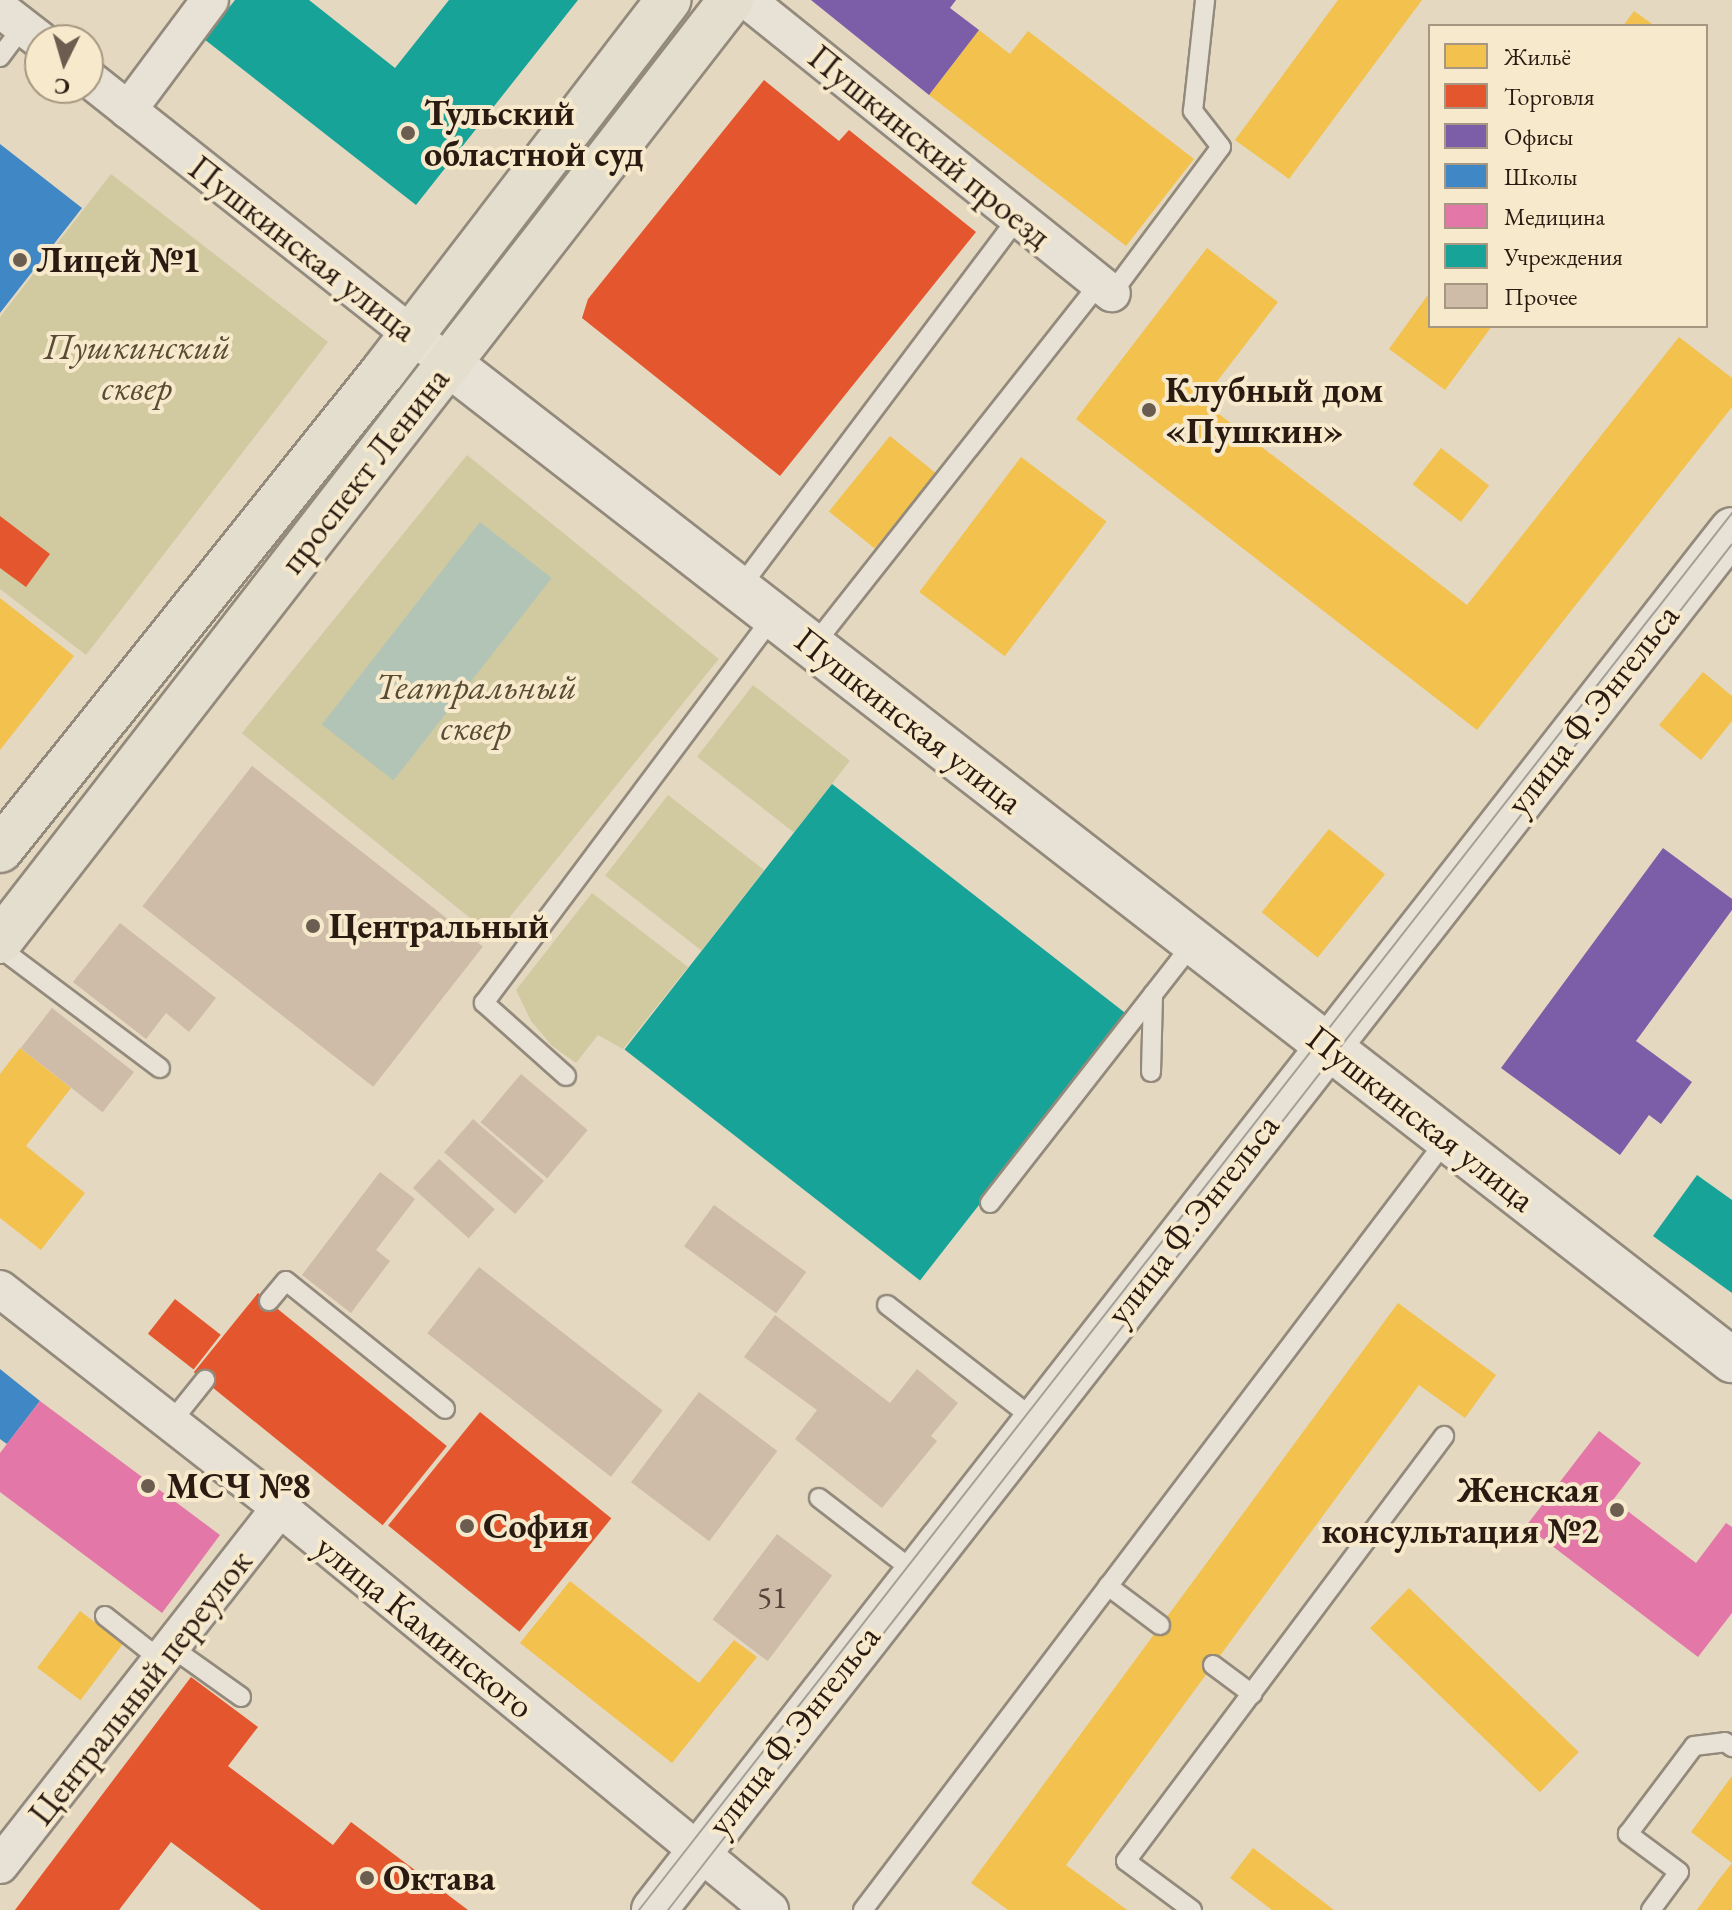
<!DOCTYPE html>
<meta charset="utf-8">
<style>
body{margin:0}
#map{position:relative;width:1732px;height:1910px;overflow:hidden;background:#e4d8c0;font-family:"EB Garamond",serif}
div>[style]{position:absolute}
[style*='--x']{left:calc(var(--x)*1px);top:calc(var(--y)*1px);width:calc(var(--w)*1px);rotate:calc(var(--a)*1deg)}
.green>*{inset:0;background:#d1caa1;transform-origin:0 0}
.water>*{inset:0;background:#b2c4b6;transform-origin:0 0}
.homes>*{inset:0;background:#f2c14e;transform-origin:0 0}
.shops>*{inset:0;background:#e4572e;transform-origin:0 0}
.offices>*{inset:0;background:#7b5ea7}
.schools>*{inset:0;background:#3f88c5}
.health>*{inset:0;background:#e377a8}
.public>*{inset:0;background:#17a398;transform-origin:0 0}
.building>*{inset:0;background:#cebba8;transform-origin:0 0}
.roads{filter:drop-shadow(2px 0 #938a7c) drop-shadow(-2px 0 #938a7c) drop-shadow(0 2px #938a7c) drop-shadow(0 -2px #938a7c)}
.lane>*{height:18px;margin:-9px;padding:0 9px;transform-origin:9px;border-radius:9px;background:#e8e2d6}
.street>*{height:36px;margin:-18px;padding:0 18px;transform-origin:18px;border-radius:18px;background:#e8e2d6}
.secondary>*{height:44px;margin:-22px;padding:0 22px;transform-origin:22px;border-radius:22px;background:#e8e2d6}
.primary>*{height:44px;margin:-22px;padding:0 22px;transform-origin:22px;border-radius:22px;background:#e4decf}
.tram>*{height:2px;margin:-1px;padding:0 1px;transform-origin:1px;border-radius:1px;background:#a59f95}
.dots>*{width:22px;height:22px;translate:-50% -50%;box-sizing:border-box;border:4px solid #f7eacc;border-radius:50%}
span{translate:-50% -50%;white-space:nowrap;text-align:center;line-height:1.15;-webkit-text-stroke:8px #f7eacc;paint-order:stroke}
.number-label{font-size:32px;color:#534338}
.number-label span{-webkit-text-stroke-width:0}
.poi-label{font-size:36px;color:#2a1b12;font-weight:700}
.left{translate:0 -50%;text-align:left}
.right{translate:-100% -50%;text-align:right}
.street-label{font-size:36px;color:#2a1b12}
.park-label{font-size:36px;color:#584c35;font-style:italic}
.legend{position:absolute;left:1428px;top:24px;width:280px;height:304px;box-sizing:border-box;background:#f7eacc;border:2px solid #a59782;margin:0;padding:10px 14px;list-style:none;font-size:24px;color:#2a1b12}
.legend li{display:flex;align-items:center;gap:16px;height:40px}
.legend b{width:40px;border:2px solid #a59782}
.north{position:absolute;left:24px;top:24px;width:80px;height:80px;box-sizing:border-box;background:#f7eacc;border:2px solid #a59782;border-radius:50%;rotate:185deg;font-size:22px;font-weight:700;line-height:32px;text-align:center;color:#2a1b12}
.north::after{content:'';display:block;margin:auto;width:28px;height:36px;background:#6b5d4f;clip-path:polygon(50% 0,100% 100%,50% 72%,0 100%)}
</style>
<div id="map">
<div class="green">
<div style="clip-path:polygon(111px 174px,328px 342px,86px 655px,0 589px,0 317px)"></div>
<div style="left:467px;top:455px;width:324px;height:358px;rotate:39deg"></div>
<div style="left:753px;top:685px;width:123px;height:91px;rotate:38deg"></div>
<div style="left:668px;top:795px;width:122px;height:102px;rotate:38deg"></div>
<div style="clip-path:polygon(592px 893px,688px 967px,623px 1049px,598px 1035px,576px 1063px,552px 1046px,531px 1021px,516px 990px)"></div>
</div>
<div class="water">
<div style="left:480px;top:522px;width:91px;height:257px;rotate:38deg"></div>
</div>
<div class="homes">
<div style="clip-path:polygon(1338px 0,1422px 0,1289px 179px,1235px 140px)"></div>
<div style="clip-path:polygon(1634px 11px,1655px 26px,1623px 26px)"></div>
<div style="clip-path:polygon(979px 30px,1010px 54px,1028px 31px,1194px 159px,1126px 246px,929px 95px)"></div>
<div style="clip-path:polygon(1207px 248px,1278px 302px,1202px 401px,1467px 605px,1679px 337px,1732px 378px,1732px 407px,1477px 730px,1076px 419px)"></div>
<div style="clip-path:polygon(1430px 292px,1430px 326px,1492px 326px,1445px 390px,1389px 349px)"></div>
<div style="left:890px;top:436px;width:59px;height:97px;rotate:39deg"></div>
<div style="left:1441px;top:448px;width:61px;height:46px;rotate:38deg"></div>
<div style="left:1021px;top:457px;width:107px;height:169px;rotate:37deg"></div>
<div style="clip-path:polygon(0 598px,74px 656px,0 750px)"></div>
<div style="clip-path:polygon(1703px 672px,1732px 696px,1732px 721px,1701px 760px,1659px 725px)"></div>
<div style="left:1329px;top:829px;width:72px;height:107px;rotate:39deg"></div>
<div style="clip-path:polygon(20px 1048px,71px 1088px,26px 1146px,85px 1193px,41px 1250px,0 1218px,0 1074px)"></div>
<div style="clip-path:polygon(1398px 1303px,1496px 1375px,1465px 1418px,1419px 1385px,1066px 1865px,1127px 1910px,1008px 1910px,971px 1883px)"></div>
<div style="clip-path:polygon(570px 1581px,699px 1683px,734px 1640px,757px 1657px,672px 1763px,520px 1643px)"></div>
<div style="left:1409px;top:1588px;width:236px;height:56px;rotate:44deg"></div>
<div style="left:80px;top:1611px;width:54px;height:71px;rotate:37deg"></div>
<div style="clip-path:polygon(1732px 1776px,1732px 1863px,1691px 1832px)"></div>
<div style="clip-path:polygon(1253px 1848px,1334px 1910px,1272px 1910px,1230px 1878px)"></div>
<div style="clip-path:polygon(1732px 1863px,1732px 1910px,1697px 1910px,1717px 1882px)"></div>
</div>
<div class="shops">
<div style="clip-path:polygon(764px 80px,839px 141px,849px 130px,976px 232px,780px 476px,582px 318px,588px 299px)"></div>
<div style="clip-path:polygon(0 516px,50px 554px,26px 587px,0 568px)"></div>
<div style="left:258px;top:1293px;width:243px;height:102px;rotate:39deg"></div>
<div style="left:175px;top:1299px;width:58px;height:44px;rotate:38deg"></div>
<div style="left:480px;top:1412px;width:169px;height:146px;rotate:39deg"></div>
<div style="clip-path:polygon(191px 1677px,258px 1727px,228px 1766px,333px 1845px,351px 1822px,468px 1910px,261px 1910px,171px 1842px,119px 1910px,15px 1910px)"></div>
</div>
<div class="offices">
<div style="clip-path:polygon(811px 0,956px 0,950px 8px,979px 30px,929px 95px)"></div>
<div style="clip-path:polygon(1663px 848px,1732px 899px,1732px 910px,1636px 1041px,1692px 1082px,1661px 1124px,1649px 1115px,1620px 1155px,1501px 1068px)"></div>
</div>
<div class="schools">
<div style="clip-path:polygon(0 144px,82px 208px,0 313px)"></div>
<div style="clip-path:polygon(0 1369px,40px 1401px,7px 1444px,0 1439px)"></div>
</div>
<div class="health">
<div style="clip-path:polygon(40px 1401px,220px 1535px,162px 1613px,0 1492px,0 1453px)"></div>
<div style="clip-path:polygon(1599px 1431px,1641px 1463px,1613px 1500px,1696px 1563px,1726px 1523px,1732px 1527px,1732px 1613px,1698px 1657px,1526px 1526px)"></div>
</div>
<div class="public">
<div style="clip-path:polygon(235px 0,309px 0,395px 68px,449px 0,578px 0,416px 205px,204px 39px)"></div>
<div style="left:832px;top:784px;width:375px;height:337px;rotate:38deg"></div>
<div style="clip-path:polygon(1697px 1175px,1732px 1200px,1732px 1293px,1653px 1236px)"></div>
</div>
<div class="building">
<div style="left:252px;top:766px;width:293px;height:178px;rotate:38deg"></div>
<div style="clip-path:polygon(120px 923px,216px 998px,189px 1032px,166px 1013px,146px 1039px,73px 982px)"></div>
<div style="left:52px;top:1008px;width:104px;height:51px;rotate:38deg"></div>
<div style="left:521px;top:1074px;width:87px;height:63px;rotate:40deg"></div>
<div style="left:473px;top:1119px;width:94px;height:44px;rotate:41deg"></div>
<div style="left:439px;top:1159px;width:75px;height:39px;rotate:42deg"></div>
<div style="clip-path:polygon(380px 1172px,415px 1199px,376px 1250px,390px 1261px,351px 1313px,302px 1275px)"></div>
<div style="left:714px;top:1205px;width:114px;height:51px;rotate:36deg"></div>
<div style="left:479px;top:1267px;width:233px;height:84px;rotate:38deg"></div>
<div style="clip-path:polygon(775px 1315px,890px 1403px,917px 1369px,958px 1403px,931px 1436px,937px 1441px,882px 1508px,795px 1439px,817px 1410px,744px 1357px)"></div>
<div style="left:699px;top:1392px;width:98px;height:113px;rotate:37deg"></div>
<div style="left:777px;top:1534px;width:69px;height:107px;rotate:37deg"></div>
</div>
<div class="roads">
<div class="lane">
<div style="--x:0;--y:57;--w:38;--a:-53"></div>
<div style="--x:1112;--y:293;--w:182;--a:-53.3"></div>
<div style="--x:1221;--y:147;--w:46;--a:-127.9"></div>
<div style="--x:1193;--y:111;--w:112;--a:-83.8"></div>
<div style="--x:739;--y:589;--w:465;--a:-53.1"></div>
<div style="--x:813;--y:646;--w:463;--a:-51.7"></div>
<div style="--x:0;--y:948;--w:200;--a:36.9"></div>
<div style="--x:1151;--y:1072;--w:78;--a:-88.5"></div>
<div style="--x:566;--y:1076;--w:110;--a:-138.3"></div>
<div style="--x:484;--y:1003;--w:484;--a:-53.2"></div>
<div style="--x:990;--y:1203;--w:331;--a:-52"></div>
<div style="--x:269;--y:1301;--w:26;--a:-50"></div>
<div style="--x:286;--y:1281;--w:204;--a:38.8"></div>
<div style="--x:887;--y:1305;--w:187;--a:37.8"></div>
<div style="--x:172;--y:1421;--w:53;--a:-51.2"></div>
<div style="--x:819;--y:1498;--w:123;--a:37.7"></div>
<div style="--x:1108;--y:1586;--w:65;--a:36.9"></div>
<div style="--x:105;--y:1616;--w:71;--a:38.2"></div>
<div style="--x:171;--y:1647;--w:86;--a:35.5"></div>
<div style="--x:1213;--y:1665;--w:49;--a:36.6"></div>
<div style="--x:863;--y:1910;--w:967;--a:-52.86"></div>
<div style="--x:1192;--y:1910;--w:82;--a:-143.4"></div>
<div style="--x:1126;--y:1861;--w:531;--a:-53.19"></div>
<div style="--x:1651;--y:1910;--w:47;--a:-53.6"></div>
<div style="--x:1679;--y:1872;--w:64;--a:-143.3"></div>
<div style="--x:1628;--y:1834;--w:110;--a:-53.1"></div>
<div style="--x:1694;--y:1746;--w:31;--a:-7"></div>
<div style="--x:1725;--y:1742;--w:9;--a:36"></div>
</div>
<div class="street">
<div style="--x:747;--y:0;--w:468;--a:38.8"></div>
<div style="--x:0;--y:9;--w:51;--a:37.8"></div>
<div style="--x:88;--y:78;--w:459;--a:38.4"></div>
<div style="--x:128;--y:110;--w:137;--a:-53.3"></div>
<div style="--x:0;--y:1289;--w:355;--a:38"></div>
<div style="--x:280;--y:1508;--w:634;--a:39.37"></div>
<div style="--x:0;--y:1865;--w:454;--a:-51.9"></div>
</div>
<div class="secondary">
<div style="--x:448;--y:363;--w:1626;--a:37.83"></div>
<div style="--x:654;--y:1910;--w:1751;--a:-52"></div>
</div>
<div class="primary">
<div style="--x:0;--y:850;--w:613;--a:-51.3"></div>
<div style="--x:383;--y:372;--w:469;--a:-52.5"></div>
<div style="--x:0;--y:941;--w:1192;--a:-52.16"></div>
</div>
</div>
<div class="tram">
<div style="--x:639;--y:1910;--w:1774;--a:-51.96"></div>
<div style="--x:668;--y:1910;--w:1731;--a:-52.08"></div>
</div>
<div class="dots">
<div style="left:408px;top:133px;background:#6b5d4f"></div>
<div style="left:20px;top:260px;background:#6b5d4f"></div>
<div style="left:1149px;top:410px;background:#6b5d4f"></div>
<div style="left:313px;top:926px;background:#6b5d4f"></div>
<div style="left:148px;top:1486px;background:#6b5d4f"></div>
<div style="left:1617px;top:1510px;background:#6b5d4f"></div>
<div style="left:467px;top:1526px;background:#6b5d4f"></div>
<div style="left:367px;top:1878px;background:#6b5d4f"></div>
</div>
<div class="number-label">
<span style="left:772px;top:1597px">51</span>
</div>
<div class="poi-label">
<span class="left" style="left:424px;top:133px">Тульский<br>областной суд</span>
<span class="left" style="left:36px;top:260px">Лицей №1</span>
<span class="left" style="left:1165px;top:410px">Клубный дом<br>«Пушкин»</span>
<span class="left" style="left:329px;top:926px">Центральный</span>
<span class="left" style="left:166px;top:1486px">МСЧ №8</span>
<span class="right" style="left:1599px;top:1510px">Женская<br>консультация №2</span>
<span class="left" style="left:483px;top:1526px">София</span>
<span class="left" style="left:383px;top:1878px">Октава</span>
</div>
<div class="street-label">
<span style="left:930px;top:146px;rotate:39deg">Пушкинский проезд</span>
<span style="left:303px;top:248px;rotate:38deg">Пушкинская улица</span>
<span style="left:364px;top:470px;rotate:-52deg">проспект Ленина</span>
<span style="left:1592px;top:709px;rotate:-52deg">улица Ф.Энгельса</span>
<span style="left:909px;top:720px;rotate:38deg">Пушкинская улица</span>
<span style="left:1421px;top:1118px;rotate:38deg">Пушкинская улица</span>
<span style="left:1192px;top:1219px;rotate:-52deg">улица Ф.Энгельса</span>
<span style="left:425px;top:1626px;rotate:39deg">улица Каминского</span>
<span style="left:140px;top:1687px;rotate:-52deg">Центральный переулок</span>
<span style="left:793px;top:1730px;rotate:-52deg">улица Ф.Энгельса</span>
</div>
<div class="park-label">
<span style="left:137px;top:367px">Пушкинский<br>сквер</span>
<span style="left:476px;top:707px">Театральный<br>сквер</span>
</div>
<ul class="legend">
<li><b style="height:22px;background:#f2c14e"></b>Жильё</li>
<li><b style="height:22px;background:#e4572e"></b>Торговля</li>
<li><b style="height:22px;background:#7b5ea7"></b>Офисы</li>
<li><b style="height:22px;background:#3f88c5"></b>Школы</li>
<li><b style="height:22px;background:#e377a8"></b>Медицина</li>
<li><b style="height:22px;background:#17a398"></b>Учреждения</li>
<li><b style="height:22px;background:#cebba8"></b>Прочее</li>
</ul>
<div class="north">С</div>
</div>
